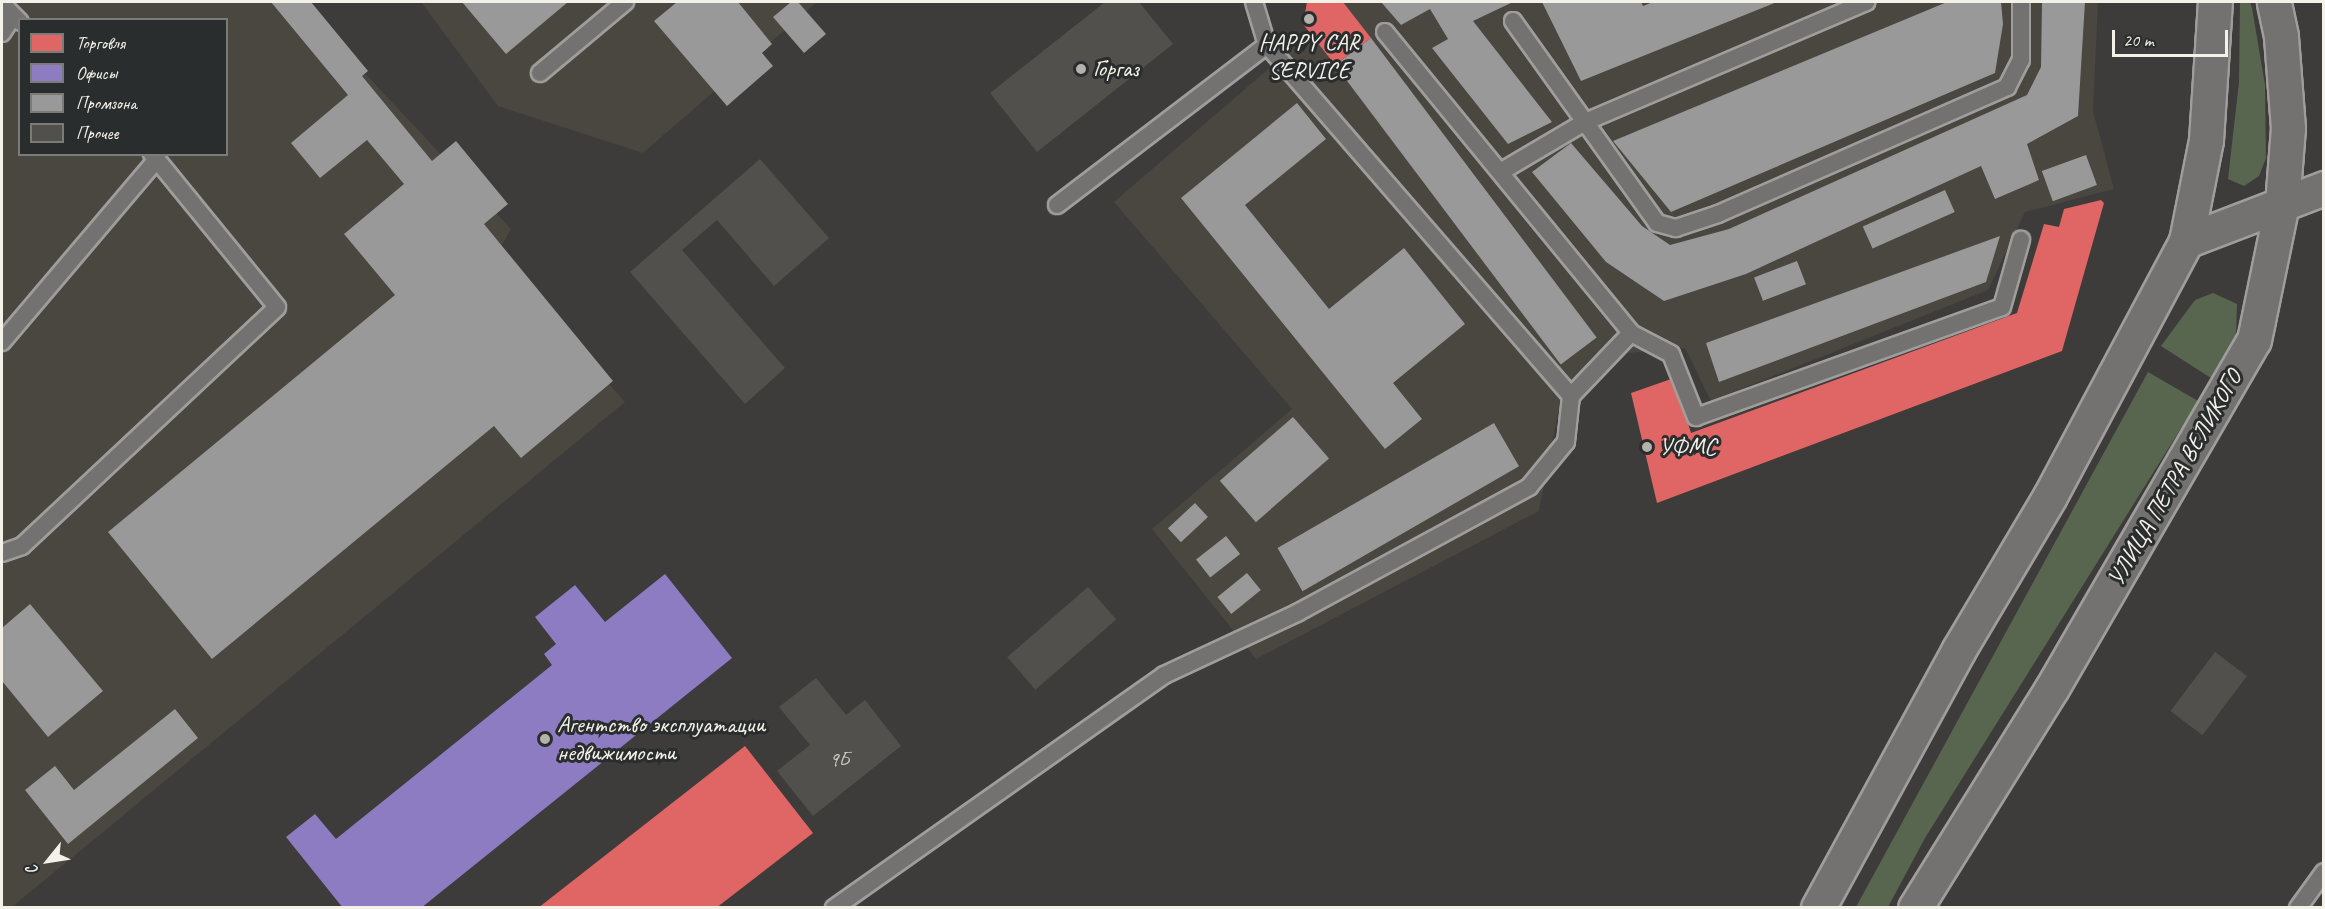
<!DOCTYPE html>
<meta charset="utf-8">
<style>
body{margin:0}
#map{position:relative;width:2325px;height:909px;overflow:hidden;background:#3d3c3a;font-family:Caveat,sans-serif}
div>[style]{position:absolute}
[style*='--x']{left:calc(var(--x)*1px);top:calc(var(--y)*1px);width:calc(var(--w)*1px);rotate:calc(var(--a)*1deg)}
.built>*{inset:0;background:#4a4640}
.green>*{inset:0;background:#586650}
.shops>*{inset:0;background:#e06666}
.offices>*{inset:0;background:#8e7cc3}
.industry>*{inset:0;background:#999;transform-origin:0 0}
.building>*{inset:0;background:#52504c;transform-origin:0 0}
.roads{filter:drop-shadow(2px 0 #9f9e9c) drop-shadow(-2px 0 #9f9e9c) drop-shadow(0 2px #9f9e9c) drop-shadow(0 -2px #9f9e9c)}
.service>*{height:16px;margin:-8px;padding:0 8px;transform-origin:8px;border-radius:8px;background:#737270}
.tertiary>*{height:33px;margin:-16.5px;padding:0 16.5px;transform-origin:16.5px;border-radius:16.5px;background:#737270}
.dots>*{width:16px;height:16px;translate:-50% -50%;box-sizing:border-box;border:3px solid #2a2d2e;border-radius:50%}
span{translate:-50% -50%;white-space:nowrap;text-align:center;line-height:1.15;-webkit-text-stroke:6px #2a2d2e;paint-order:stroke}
.number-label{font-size:21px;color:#ccc9c1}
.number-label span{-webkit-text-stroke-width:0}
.poi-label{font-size:24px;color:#f4f1e8}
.left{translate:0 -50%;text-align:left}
.street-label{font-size:24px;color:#f4f1e8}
.frame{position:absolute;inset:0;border:3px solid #f4f1e8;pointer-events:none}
.legend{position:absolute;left:18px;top:18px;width:210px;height:138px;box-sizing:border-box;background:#2a2d2e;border:2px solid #7b7b78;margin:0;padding:8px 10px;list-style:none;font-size:18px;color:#f4f1e8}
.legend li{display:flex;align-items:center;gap:12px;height:30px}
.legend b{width:30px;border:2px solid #7b7b78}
.north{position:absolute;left:18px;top:831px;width:60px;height:60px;-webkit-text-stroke:4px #2a2d2e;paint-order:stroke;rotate:240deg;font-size:16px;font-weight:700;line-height:24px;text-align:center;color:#f4f1e8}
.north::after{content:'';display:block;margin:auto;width:21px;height:27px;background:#f4f1e8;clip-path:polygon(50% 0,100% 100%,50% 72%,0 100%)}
.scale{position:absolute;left:2112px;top:30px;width:116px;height:27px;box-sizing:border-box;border:3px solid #f4f1e8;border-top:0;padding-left:8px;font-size:18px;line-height:21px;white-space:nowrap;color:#f4f1e8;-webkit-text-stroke:4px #2a2d2e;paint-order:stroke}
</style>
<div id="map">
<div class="built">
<div style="clip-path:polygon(evenodd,2px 2px,298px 2px,511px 229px,496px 256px,625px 402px,12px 907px,2px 908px,2px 2px,20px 20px,226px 20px,226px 154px,20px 154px,20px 20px)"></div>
<div style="clip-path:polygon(421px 2px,817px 2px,643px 153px,498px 106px)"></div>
<div style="clip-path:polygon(1346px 2px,2098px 2px,2093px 111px,2114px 189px,2025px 212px,1988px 290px,1711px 401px,1685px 348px,1627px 353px,1558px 413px,1539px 511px,1256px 659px,1152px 529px,1292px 409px,1114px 202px)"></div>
</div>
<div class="green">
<div style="clip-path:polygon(2240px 2px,2250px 2px,2252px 8px,2265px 85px,2266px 158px,2259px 176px,2244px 186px,2228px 179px,2239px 82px)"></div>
<div style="clip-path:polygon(2213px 293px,2237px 304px,2236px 334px,2211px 378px,2161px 346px,2195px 300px)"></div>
<div style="clip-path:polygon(2148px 372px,2198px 401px,1925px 838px,1888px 907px,1856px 907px)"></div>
</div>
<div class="shops">
<div style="clip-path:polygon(1307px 2px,1343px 2px,1371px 38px,1335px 65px,1303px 24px)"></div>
<div style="clip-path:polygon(2101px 200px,2104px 203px,2062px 351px,1657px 503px,1631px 393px,1674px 378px,1691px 433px,2017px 313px,2044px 224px,2059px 227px,2064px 209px)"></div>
<div style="clip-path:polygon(745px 746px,813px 833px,716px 908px,538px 908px)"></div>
</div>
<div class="offices">
<div style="clip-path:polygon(665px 574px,732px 658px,421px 908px,343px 908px,286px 837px,315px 814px,336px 839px,552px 665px,544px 654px,556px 644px,535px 617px,575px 585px,605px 622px)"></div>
</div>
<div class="industry">
<div style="clip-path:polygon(271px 2px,311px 2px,368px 71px,362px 76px,432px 161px,456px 141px,508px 204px,484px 224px,613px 381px,521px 458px,494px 426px,212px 659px,108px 532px,395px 295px,344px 234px,404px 184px,367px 140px,320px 178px,291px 143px,348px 95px)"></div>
<div style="clip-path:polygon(462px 2px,568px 2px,506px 54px)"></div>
<div style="clip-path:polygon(677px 2px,738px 2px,772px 44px,762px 53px,773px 66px,727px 106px,654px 21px)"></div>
<div style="clip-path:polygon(791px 2px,798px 2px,826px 34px,804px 53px,773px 17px)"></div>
<div style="clip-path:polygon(1381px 2px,1513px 2px,1473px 21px,1552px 122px,1508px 144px,1432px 48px,1448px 39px,1430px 9px,1401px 25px)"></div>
<div style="clip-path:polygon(1542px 2px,1641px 2px,1643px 6px,1653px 2px,1777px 2px,1581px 81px)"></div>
<div style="clip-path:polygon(1947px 2px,2001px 2px,2003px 24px,1995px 73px,1671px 212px,1613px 141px)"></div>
<div style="clip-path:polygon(2042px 2px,2085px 2px,2078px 116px,2027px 144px,2039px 180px,1995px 199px,1981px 166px,1746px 274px,1664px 301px,1606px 262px,1532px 172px,1571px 143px,1642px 226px,1670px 245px,1729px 229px,2027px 95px,2041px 67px)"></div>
<div style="left:1371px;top:38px;width:375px;height:45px;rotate:53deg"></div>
<div style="clip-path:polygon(1297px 103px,1326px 139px,1245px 205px,1329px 309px,1404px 248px,1465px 324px,1393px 383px,1422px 419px,1385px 449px,1181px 198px)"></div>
<div style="left:2086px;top:155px;width:32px;height:47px;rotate:70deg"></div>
<div style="left:1945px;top:190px;width:24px;height:90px;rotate:66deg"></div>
<div style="clip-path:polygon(2000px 236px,1986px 282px,1719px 382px,1706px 343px)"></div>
<div style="left:1797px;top:261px;width:25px;height:46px;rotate:69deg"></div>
<div style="left:1293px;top:417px;width:55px;height:97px;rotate:49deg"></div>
<div style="left:1494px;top:423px;width:50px;height:250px;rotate:60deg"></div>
<div style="left:1195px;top:503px;width:19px;height:37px;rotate:47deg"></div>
<div style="left:1226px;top:536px;width:23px;height:38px;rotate:52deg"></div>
<div style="left:1247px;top:573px;width:22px;height:38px;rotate:51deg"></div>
<div style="clip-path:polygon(30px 604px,103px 691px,48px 737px,2px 681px,2px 628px)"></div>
<div style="clip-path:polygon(175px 709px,198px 738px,68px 844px,25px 790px,55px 766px,74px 790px)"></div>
</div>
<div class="building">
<div style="clip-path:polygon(1105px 2px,1139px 2px,1173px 44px,1037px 152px,990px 93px)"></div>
<div style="clip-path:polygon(760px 159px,829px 238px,774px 286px,717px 220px,682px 250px,785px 368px,745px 404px,630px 272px)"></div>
<div style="left:1088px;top:587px;width:43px;height:107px;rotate:49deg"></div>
<div style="left:2215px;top:652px;width:40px;height:74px;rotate:37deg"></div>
<div style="clip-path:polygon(816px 678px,846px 715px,865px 700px,901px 746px,813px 816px,777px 771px,810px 745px,779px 707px)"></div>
</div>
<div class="roads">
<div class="service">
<div style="--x:1254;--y:2;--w:45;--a:73.2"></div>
<div style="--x:2;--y:4;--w:25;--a:45"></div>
<div style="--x:1513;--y:21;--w:248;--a:54.5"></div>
<div style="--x:1657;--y:223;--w:20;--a:15"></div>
<div style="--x:1676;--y:228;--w:44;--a:-18.4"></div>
<div style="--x:1718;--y:214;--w:316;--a:-23.7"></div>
<div style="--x:2007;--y:87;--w:30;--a:-63"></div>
<div style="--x:2021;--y:60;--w:58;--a:-90"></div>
<div style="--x:1385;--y:32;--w:389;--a:50.7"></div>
<div style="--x:1631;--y:333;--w:87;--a:133.6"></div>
<div style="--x:2;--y:33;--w:20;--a:-57"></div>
<div style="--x:540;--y:73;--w:111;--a:-39.9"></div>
<div style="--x:1502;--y:171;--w:96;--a:-30.6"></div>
<div style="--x:1585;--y:122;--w:306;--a:-23.1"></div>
<div style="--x:1631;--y:333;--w:45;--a:27.7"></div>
<div style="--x:1671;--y:354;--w:68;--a:68.4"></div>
<div style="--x:1696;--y:417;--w:325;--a:-19.8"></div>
<div style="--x:2002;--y:307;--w:70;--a:-74.2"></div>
<div style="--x:2;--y:342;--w:240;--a:-49.7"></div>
<div style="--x:2;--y:553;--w:21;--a:-19"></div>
<div style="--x:22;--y:546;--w:349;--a:-43.1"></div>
<div style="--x:277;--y:307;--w:198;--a:-129.2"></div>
<div style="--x:834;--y:908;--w:404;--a:-35.2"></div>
<div style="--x:1164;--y:675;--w:147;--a:-25"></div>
<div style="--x:1297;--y:613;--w:264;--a:-28.5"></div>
<div style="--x:1529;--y:487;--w:58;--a:-50.6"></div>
<div style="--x:1566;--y:442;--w:46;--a:-83.8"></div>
<div style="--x:1571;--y:396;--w:464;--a:-130.9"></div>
<div style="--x:1267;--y:45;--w:264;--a:142.7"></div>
<div style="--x:2298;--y:908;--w:44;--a:-54.2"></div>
</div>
<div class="tertiary">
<div style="--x:2186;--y:241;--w:148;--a:-21"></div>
<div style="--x:1818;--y:908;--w:293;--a:-61.4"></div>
<div style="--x:1958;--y:651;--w:180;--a:-59.3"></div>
<div style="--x:2050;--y:496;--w:289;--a:-61.9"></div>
<div style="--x:2186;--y:241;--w:103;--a:-78.8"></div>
<div style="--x:2206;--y:140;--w:138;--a:-86.3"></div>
<div style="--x:1915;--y:908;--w:259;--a:-58.1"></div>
<div style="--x:2052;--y:688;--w:402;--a:-59.9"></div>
<div style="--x:2254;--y:340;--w:139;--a:-78.4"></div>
<div style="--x:2282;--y:204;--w:76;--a:-85.5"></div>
<div style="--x:2288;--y:128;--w:92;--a:-94.4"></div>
<div style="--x:2281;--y:36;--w:35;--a:-102"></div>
</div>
</div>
<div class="dots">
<div style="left:1309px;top:19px;background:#b4b2ab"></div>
<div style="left:1081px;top:69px;background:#b4b2ab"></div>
<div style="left:1647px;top:447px;background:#b4b2ab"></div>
<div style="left:545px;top:739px;background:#b4b2ab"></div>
</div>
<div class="number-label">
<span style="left:839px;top:759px">9Б</span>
</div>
<div class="poi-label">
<span style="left:1309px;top:57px">HAPPY CAR<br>SERVICE</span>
<span class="left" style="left:1093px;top:69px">Горгаз</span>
<span class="left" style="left:1659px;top:447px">УФМС</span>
<span class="left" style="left:557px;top:739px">Агентство эксплуатации<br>недвижимости</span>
</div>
<div class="street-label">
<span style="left:2175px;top:478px;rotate:-60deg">УЛИЦА ПЕТРА ВЕЛИКОГО</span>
</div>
<div class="frame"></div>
<ul class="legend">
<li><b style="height:16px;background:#e06666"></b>Торговля</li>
<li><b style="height:16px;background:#8e7cc3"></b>Офисы</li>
<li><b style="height:16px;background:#999"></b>Промзона</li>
<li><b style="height:16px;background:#52504c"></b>Прочее</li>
</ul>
<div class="north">С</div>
<div class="scale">20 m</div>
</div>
